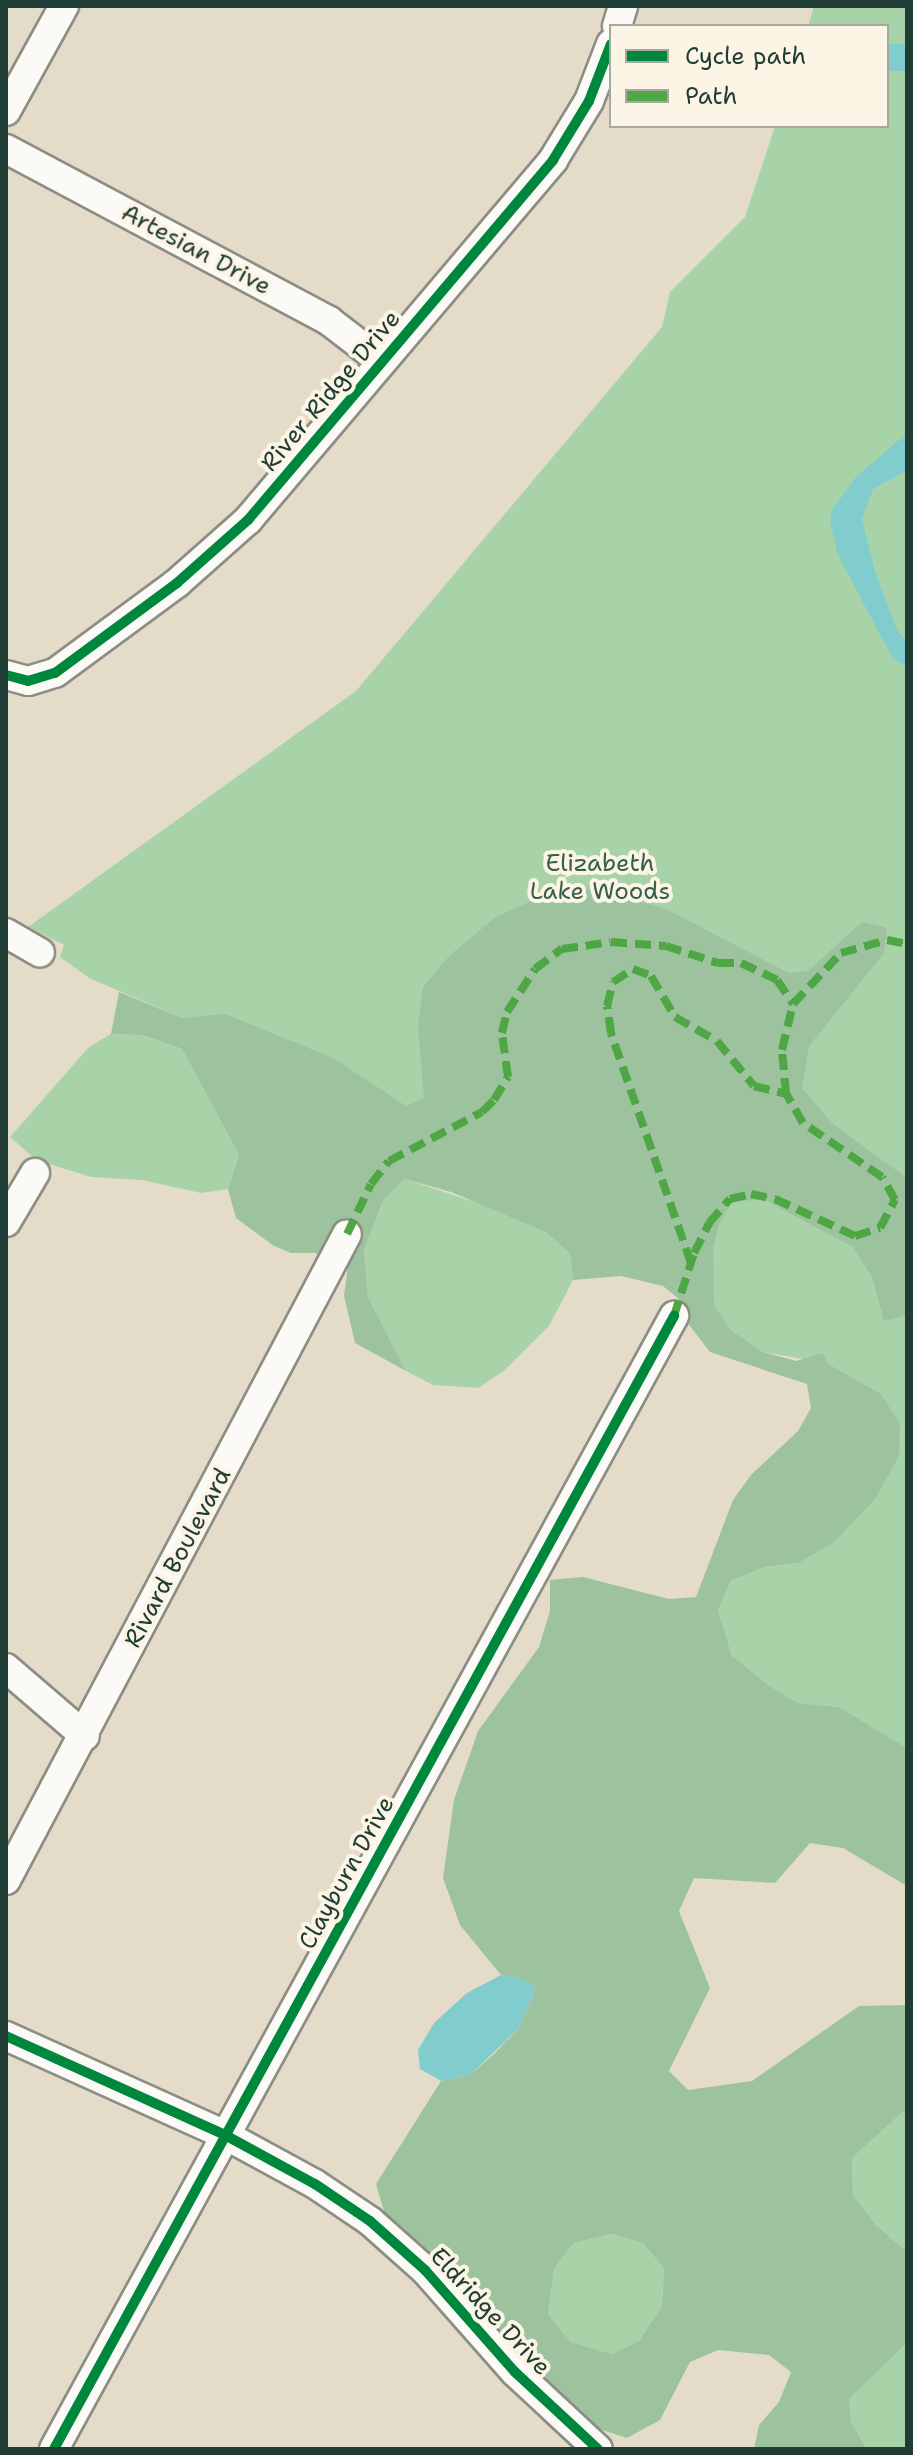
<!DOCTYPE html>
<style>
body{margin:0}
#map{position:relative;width:913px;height:2455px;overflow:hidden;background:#e4dcc9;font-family:"Shantell Sans",sans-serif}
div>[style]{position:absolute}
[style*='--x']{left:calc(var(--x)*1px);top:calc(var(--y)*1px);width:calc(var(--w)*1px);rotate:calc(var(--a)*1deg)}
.green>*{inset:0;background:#a8d3a9}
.forest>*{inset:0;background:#9cc39d}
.water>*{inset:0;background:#81cccc;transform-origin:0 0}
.roads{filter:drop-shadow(2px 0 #8d8e83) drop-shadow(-2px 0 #8d8e83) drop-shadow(0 2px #8d8e83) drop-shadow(0 -2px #8d8e83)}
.minor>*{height:28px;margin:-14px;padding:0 14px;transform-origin:14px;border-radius:14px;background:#fbfaf7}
.quiet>*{height:8px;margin-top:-4px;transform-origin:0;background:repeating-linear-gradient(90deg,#4fa644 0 16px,transparent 0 24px)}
.cycleway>*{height:10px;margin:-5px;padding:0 5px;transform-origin:5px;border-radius:5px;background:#00873e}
span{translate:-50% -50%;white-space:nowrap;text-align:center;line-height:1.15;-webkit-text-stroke:8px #fcf5e5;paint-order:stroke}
.street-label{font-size:24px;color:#1f3d34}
.park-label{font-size:24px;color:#35604a}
.frame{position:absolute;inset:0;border:8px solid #1f3d34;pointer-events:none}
.legend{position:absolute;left:609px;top:24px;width:280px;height:104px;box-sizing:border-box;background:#fcf5e5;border:2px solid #a4ab9e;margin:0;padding:10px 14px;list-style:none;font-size:24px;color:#1f3d34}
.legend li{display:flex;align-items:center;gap:16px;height:40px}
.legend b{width:40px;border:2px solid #a4ab9e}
</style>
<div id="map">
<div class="green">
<div style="clip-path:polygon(814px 6px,907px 6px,907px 1748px,839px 1707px,798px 1703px,770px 1686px,732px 1656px,718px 1610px,731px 1581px,764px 1567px,798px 1563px,880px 1393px,827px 1363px,763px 1352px,731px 1330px,714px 1305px,182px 1018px,89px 978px,60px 957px,64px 945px,28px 927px,356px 691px,662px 327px,670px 292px,745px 217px,775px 126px,887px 126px,887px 26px,808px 26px)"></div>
<div style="clip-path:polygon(111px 1034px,141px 1035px,182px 1049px,239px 1155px,228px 1189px,201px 1193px,142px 1180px,91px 1177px,36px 1160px,10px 1137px,89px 1047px)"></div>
<div style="clip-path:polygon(405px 1179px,499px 1210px,546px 1232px,570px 1254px,573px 1280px,549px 1326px,504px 1371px,478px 1388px,433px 1385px,406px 1371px,368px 1297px,364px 1248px,383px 1201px)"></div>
<div style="clip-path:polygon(907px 2108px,907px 2252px,876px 2225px,853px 2195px,852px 2158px)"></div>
<div style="clip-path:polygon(611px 2234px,643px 2243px,664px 2269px,662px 2306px,639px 2341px,612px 2354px,571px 2342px,548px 2314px,554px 2269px,574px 2243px)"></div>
<div style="clip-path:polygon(907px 2343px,907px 2449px,867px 2449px,851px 2422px,849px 2399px)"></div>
</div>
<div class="forest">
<div style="clip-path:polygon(evenodd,580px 887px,664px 908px,789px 973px,808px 971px,862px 922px,887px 928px,884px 953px,809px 1046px,802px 1088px,833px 1124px,907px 1178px,907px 1315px,884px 1321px,872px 1277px,853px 1247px,763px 1199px,732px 1202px,719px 1224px,713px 1248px,714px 1305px,731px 1330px,763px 1352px,796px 1361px,823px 1353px,827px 1363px,880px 1393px,900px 1423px,899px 1456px,875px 1499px,834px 1542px,798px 1563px,764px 1567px,731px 1581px,718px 1610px,732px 1656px,770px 1686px,798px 1703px,839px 1707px,907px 1748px,907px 1886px,843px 1848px,810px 1843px,775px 1883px,694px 1878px,679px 1911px,710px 1988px,669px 2071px,688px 2090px,752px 2081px,859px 2006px,907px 2005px,907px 2108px,852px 2158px,853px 2195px,876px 2225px,907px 2252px,907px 2343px,849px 2399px,851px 2422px,867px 2449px,754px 2449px,759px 2425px,779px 2402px,791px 2372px,769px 2355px,718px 2350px,690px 2362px,660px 2420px,627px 2438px,593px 2427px,550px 2395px,386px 2218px,376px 2184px,441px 2081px,470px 2075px,494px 2054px,519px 2028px,535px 1989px,527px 1981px,501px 1975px,460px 1925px,443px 1878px,454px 1800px,478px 1731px,539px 1647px,550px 1611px,550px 1580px,583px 1577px,669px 1599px,696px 1597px,733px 1500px,751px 1475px,798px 1431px,811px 1408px,807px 1384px,710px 1352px,683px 1317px,679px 1299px,663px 1286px,621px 1276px,573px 1280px,570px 1254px,546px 1232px,451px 1192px,405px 1179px,383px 1201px,364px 1249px,368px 1297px,406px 1371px,355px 1343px,344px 1296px,348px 1266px,315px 1253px,291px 1253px,274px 1246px,236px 1218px,228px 1189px,239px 1155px,182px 1049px,142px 1035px,111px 1034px,119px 992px,182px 1018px,225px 1014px,333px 1058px,406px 1106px,424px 1098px,418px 1027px,423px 987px,450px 955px,496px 917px,545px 895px,580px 887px,611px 2234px,643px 2243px,664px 2269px,662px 2306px,639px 2341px,612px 2354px,571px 2342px,548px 2314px,554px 2269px,574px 2243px,611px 2234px)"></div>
</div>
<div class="water">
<div style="left:887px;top:44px;width:20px;height:27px"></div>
<div style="clip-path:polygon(907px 433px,907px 470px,873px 489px,862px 519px,875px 571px,897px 630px,907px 643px,907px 668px,892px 657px,838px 555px,830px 522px,832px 510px,856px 477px)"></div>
<div style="clip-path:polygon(501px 1975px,528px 1981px,535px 1989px,519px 2028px,470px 2075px,441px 2081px,420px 2069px,418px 2050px,434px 2023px,467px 1993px)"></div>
</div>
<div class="roads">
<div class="minor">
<div style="--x:617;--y:26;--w:21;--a:-73"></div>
<div style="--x:6;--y:111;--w:120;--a:-61.1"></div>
<div style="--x:6;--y:149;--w:366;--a:28"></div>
<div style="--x:329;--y:321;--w:64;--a:37.4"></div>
<div style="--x:6;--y:675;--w:23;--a:15"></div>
<div style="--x:28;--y:681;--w:28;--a:-17"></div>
<div style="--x:55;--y:673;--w:152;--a:-36.4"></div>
<div style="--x:177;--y:583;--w:95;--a:-41.6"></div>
<div style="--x:248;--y:520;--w:472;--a:-49.7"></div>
<div style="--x:553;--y:160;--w:69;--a:-58.6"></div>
<div style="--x:589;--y:101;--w:61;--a:-68.9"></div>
<div style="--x:6;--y:933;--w:39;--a:30"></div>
<div style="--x:6;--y:1222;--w:57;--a:-59.4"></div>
<div style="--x:6;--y:1668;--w:104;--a:40.7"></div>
<div style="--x:6;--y:1880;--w:730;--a:-62.17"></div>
<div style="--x:6;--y:2036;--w:240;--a:24.3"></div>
<div style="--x:225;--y:2135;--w:102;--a:28.6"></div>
<div style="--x:315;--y:2184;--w:66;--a:33.9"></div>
<div style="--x:370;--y:2221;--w:74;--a:41.7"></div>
<div style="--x:425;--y:2270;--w:136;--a:48.6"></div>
<div style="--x:515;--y:2372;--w:113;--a:42.9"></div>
<div style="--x:54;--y:2449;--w:1292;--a:-61.31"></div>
</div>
</div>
<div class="quiet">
<div style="--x:347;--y:1234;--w:55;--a:-64.4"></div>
<div style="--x:371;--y:1184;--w:29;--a:-52"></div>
<div style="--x:389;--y:1161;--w:105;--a:-27.8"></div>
<div style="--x:482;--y:1112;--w:17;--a:-45"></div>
<div style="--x:494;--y:1100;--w:27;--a:-59"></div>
<div style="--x:508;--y:1077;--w:44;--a:-97.8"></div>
<div style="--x:502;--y:1033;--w:22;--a:-77"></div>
<div style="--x:507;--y:1012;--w:51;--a:-56.9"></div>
<div style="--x:535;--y:969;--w:34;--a:-37"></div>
<div style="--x:562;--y:949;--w:49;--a:-8.1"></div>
<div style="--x:611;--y:942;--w:55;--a:4.2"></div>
<div style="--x:666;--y:946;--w:55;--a:18.1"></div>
<div style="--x:718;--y:963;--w:23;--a:0"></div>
<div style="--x:741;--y:963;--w:40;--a:25"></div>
<div style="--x:777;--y:980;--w:29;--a:56"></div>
<div style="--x:793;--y:1004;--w:70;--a:-46.7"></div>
<div style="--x:841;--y:953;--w:48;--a:-15.8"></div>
<div style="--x:887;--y:940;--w:20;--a:11"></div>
<div style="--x:691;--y:1263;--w:244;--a:-109.2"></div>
<div style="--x:611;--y:1033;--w:27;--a:-98"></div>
<div style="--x:607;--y:1006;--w:25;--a:-76"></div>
<div style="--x:613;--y:982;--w:24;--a:-33"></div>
<div style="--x:633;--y:969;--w:19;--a:21"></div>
<div style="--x:651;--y:976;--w:48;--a:59.7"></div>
<div style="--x:675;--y:1017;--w:48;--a:29.7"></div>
<div style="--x:717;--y:1041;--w:58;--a:50.6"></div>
<div style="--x:754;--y:1086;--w:33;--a:14"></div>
<div style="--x:674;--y:1316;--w:66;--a:-72.4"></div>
<div style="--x:694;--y:1253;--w:34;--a:-63"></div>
<div style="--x:709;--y:1223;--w:32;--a:-49"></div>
<div style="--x:730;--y:1199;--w:22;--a:-13"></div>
<div style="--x:751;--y:1194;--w:25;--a:12"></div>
<div style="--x:775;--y:1199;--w:88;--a:24.8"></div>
<div style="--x:855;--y:1236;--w:26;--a:-18"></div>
<div style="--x:880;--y:1228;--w:32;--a:-62"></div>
<div style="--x:895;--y:1200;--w:26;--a:-119"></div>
<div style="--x:882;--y:1177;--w:96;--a:-145.6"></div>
<div style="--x:803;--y:1123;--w:34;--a:-120"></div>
<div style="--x:786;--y:1094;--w:44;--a:-95.2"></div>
<div style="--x:782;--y:1050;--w:47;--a:-76.6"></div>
</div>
<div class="cycleway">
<div style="--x:6;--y:675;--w:23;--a:15"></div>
<div style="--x:28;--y:681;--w:28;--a:-17"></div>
<div style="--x:55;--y:673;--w:152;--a:-36.4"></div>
<div style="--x:177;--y:583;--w:95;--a:-41.6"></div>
<div style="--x:248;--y:520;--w:472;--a:-49.7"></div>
<div style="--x:553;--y:160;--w:69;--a:-58.6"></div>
<div style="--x:589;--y:101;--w:61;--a:-68.9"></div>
<div style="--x:6;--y:2036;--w:240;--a:24.3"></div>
<div style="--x:225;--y:2135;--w:102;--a:28.6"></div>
<div style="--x:315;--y:2184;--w:66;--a:33.9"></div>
<div style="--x:370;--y:2221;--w:74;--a:41.7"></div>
<div style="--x:425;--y:2270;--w:136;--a:48.6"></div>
<div style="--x:515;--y:2372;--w:113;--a:42.9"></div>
<div style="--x:54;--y:2449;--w:1292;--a:-61.31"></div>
</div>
<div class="street-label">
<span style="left:196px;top:250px;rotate:28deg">Artesian Drive</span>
<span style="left:331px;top:391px;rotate:-50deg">River Ridge Drive</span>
<span style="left:178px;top:1558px;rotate:-62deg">Rivard Boulevard</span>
<span style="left:347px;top:1873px;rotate:-61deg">Clayburn Drive</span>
<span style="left:490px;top:2312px;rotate:47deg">Eldridge Drive</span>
</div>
<div class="park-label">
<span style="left:600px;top:878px">Elizabeth<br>Lake Woods</span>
</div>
<div class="frame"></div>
<ul class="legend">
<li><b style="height:10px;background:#00873e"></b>Cycle path</li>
<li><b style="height:10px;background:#4fa644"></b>Path</li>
</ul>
</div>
